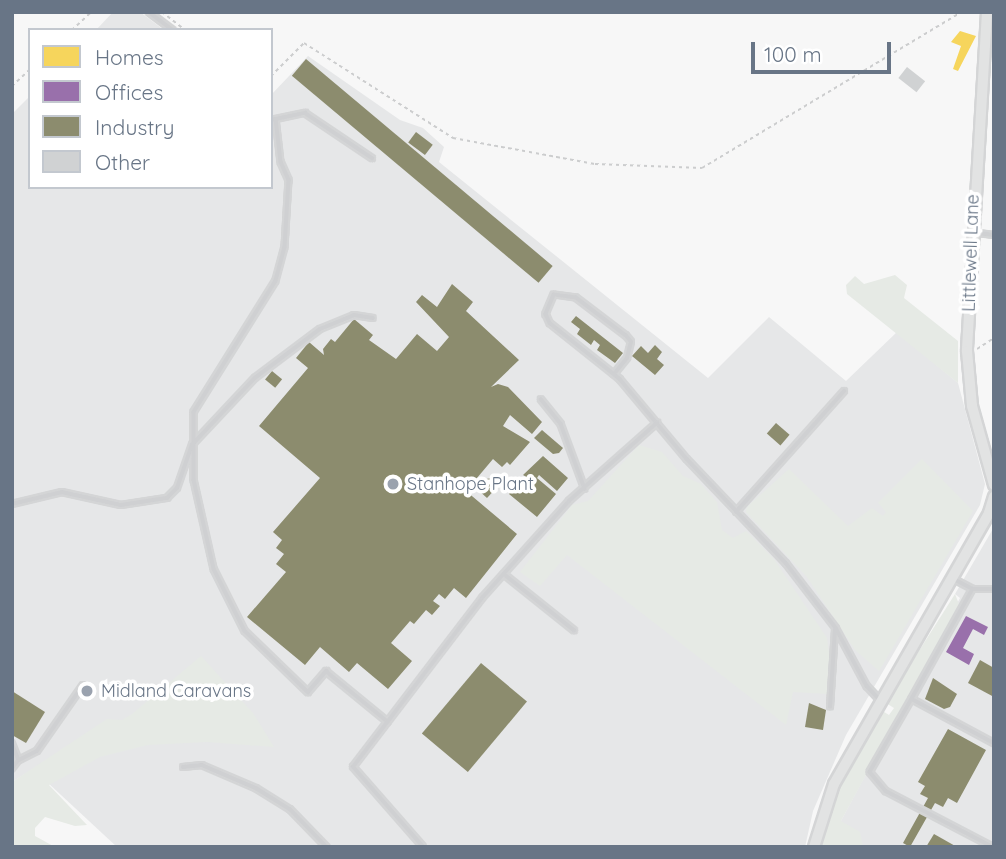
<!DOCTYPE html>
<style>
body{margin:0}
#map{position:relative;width:1006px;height:859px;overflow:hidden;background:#f7f7f7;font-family:Quicksand,sans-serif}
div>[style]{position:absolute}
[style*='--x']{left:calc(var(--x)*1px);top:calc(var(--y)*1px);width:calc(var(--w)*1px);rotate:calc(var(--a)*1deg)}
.built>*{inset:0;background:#e6e7e8}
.green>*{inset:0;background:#e6eae5}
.homes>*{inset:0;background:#f6d55c}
.offices>*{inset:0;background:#9970ab}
.industry>*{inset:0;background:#8c8c6e;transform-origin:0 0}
.building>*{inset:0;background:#d0d2d3;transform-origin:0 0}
.path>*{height:2px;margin-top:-1px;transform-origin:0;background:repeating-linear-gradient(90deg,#cccdce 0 3.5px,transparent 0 7px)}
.roads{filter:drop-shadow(2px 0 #d4d5d6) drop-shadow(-2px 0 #d4d5d6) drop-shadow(0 2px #d4d5d6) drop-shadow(0 -2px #d4d5d6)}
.lane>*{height:3.5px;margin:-1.75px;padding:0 1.75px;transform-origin:1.75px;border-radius:1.75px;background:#cfd0d2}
.secondary>*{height:10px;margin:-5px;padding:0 5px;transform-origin:5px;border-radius:5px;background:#e2e3e3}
.dots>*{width:19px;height:19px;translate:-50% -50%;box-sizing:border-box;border:4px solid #fff;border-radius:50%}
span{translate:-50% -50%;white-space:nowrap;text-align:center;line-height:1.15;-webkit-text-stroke:7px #fff;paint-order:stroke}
.street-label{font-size:18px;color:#687586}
.poi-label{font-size:18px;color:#687586}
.left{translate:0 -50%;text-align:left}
.frame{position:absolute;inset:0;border:14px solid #687586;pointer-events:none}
.legend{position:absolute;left:28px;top:28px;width:245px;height:161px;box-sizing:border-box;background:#fff;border:2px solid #c3c8cf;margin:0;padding:9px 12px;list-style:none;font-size:21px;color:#687586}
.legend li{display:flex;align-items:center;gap:14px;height:35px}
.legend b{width:35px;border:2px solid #c3c8cf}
.scale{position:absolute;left:751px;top:42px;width:140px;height:32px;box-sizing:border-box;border:4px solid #687586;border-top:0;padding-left:9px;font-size:21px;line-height:24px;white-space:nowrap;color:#687586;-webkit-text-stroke:5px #fff;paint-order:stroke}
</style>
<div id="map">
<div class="built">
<div style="clip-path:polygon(113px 12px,140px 12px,164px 30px,96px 30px)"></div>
<div style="clip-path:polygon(308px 56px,400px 120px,423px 128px,444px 147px,439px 162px,708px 378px,769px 317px,846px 381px,897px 332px,958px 383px,985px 484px,980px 505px,846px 735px,813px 811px,805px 847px,117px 847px,33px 769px,12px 782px,12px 114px,30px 96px,30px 187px,271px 187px,271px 95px)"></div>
<div style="clip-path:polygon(994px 527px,994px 847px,827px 847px,960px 598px,955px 594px)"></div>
</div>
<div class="green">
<div style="clip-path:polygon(895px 275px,907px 285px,904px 298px,958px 341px,958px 383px,847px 294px,846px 285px,855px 276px,864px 284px)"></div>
<div style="clip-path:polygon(639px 445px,662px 452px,683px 476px,701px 484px,717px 502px,722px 530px,733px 538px,746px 531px,774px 559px,827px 638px,832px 675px,827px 694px,793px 692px,786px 725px,567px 555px,540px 586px,520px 572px,572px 505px,588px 501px)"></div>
<div style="clip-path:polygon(922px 459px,973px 511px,879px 671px,855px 650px,807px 577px,746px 512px,747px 507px,789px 469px,848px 526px,872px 508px,883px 516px,886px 512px,878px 503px)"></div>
<div style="clip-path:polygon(955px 594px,959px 604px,841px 821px,860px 832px,863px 847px,821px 847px,841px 784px,881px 710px,889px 715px,894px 708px,886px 703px)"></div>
<div style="clip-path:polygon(201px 656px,253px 713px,274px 747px,207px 742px,148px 745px,100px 757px,49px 785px,87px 825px,75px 826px,45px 817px,35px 828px,35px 836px,55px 847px,12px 847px,12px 782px,107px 719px,122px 720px,132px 714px)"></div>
</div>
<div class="homes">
<div style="clip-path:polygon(960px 31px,976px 36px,958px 71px,953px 69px,961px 46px,951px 42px)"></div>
</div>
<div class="offices">
<div style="clip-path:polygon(966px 616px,988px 627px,984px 635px,973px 629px,963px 648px,974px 654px,969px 665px,946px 652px)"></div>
</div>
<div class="industry">
<div style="left:306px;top:59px;width:322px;height:22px;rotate:40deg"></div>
<div style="left:416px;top:132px;width:21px;height:13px;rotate:37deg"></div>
<div style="clip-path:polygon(452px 284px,473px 302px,466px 311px,519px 360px,491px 387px,498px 384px,508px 387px,542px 422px,532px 434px,510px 415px,503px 426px,530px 442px,510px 465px,507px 462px,502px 467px,493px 459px,466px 491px,517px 534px,466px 598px,454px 588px,445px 599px,439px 594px,433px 601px,440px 606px,432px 615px,426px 610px,414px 624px,410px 621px,391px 643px,412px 661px,388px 689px,357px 663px,349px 672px,320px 647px,305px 665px,247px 617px,286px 572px,276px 564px,284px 554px,276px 548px,282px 540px,273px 532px,320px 478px,259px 426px,308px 368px,296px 358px,309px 342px,324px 355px,323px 349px,331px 339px,335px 342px,354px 319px,373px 335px,369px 340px,396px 359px,417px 334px,437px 351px,449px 337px,416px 302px,422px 295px,437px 307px)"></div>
<div style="clip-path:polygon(576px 316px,623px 353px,615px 363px,597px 350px,600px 345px,594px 340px,591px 345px,577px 334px,580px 329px,571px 322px)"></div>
<div style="clip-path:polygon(655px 345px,662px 352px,657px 359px,664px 365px,655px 375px,632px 356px,641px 346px,648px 353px)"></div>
<div style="left:272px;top:371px;width:13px;height:11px;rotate:39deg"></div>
<div style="left:776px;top:423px;width:18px;height:14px;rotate:41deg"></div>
<div style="clip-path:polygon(542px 430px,563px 448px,559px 453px,553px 454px,534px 438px)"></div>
<div style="clip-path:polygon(543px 456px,568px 478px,557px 491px,539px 475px,537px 478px,556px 494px,537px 517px,509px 494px,515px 486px,523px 492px,532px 480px,523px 475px)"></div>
<div style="clip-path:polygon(493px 478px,500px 484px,487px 498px,477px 489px,486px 479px)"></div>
<div style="clip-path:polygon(980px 660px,994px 668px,994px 697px,968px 683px)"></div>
<div style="left:481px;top:663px;width:60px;height:92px;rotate:40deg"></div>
<div style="clip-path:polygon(933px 678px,957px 694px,950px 707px,944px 709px,925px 699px)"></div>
<div style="clip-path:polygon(12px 691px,45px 712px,26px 743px,12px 735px)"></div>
<div style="clip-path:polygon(809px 703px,826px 710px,823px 730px,805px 727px)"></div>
<div style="clip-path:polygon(948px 729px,986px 750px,957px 803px,948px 798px,943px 807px,935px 803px,910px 847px,903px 843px,928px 798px,920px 794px,925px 786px,918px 782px)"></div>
<div style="clip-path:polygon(934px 834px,957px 847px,926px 847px)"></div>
</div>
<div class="building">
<div style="left:907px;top:67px;width:23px;height:14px;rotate:38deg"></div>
</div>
<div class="path">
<div style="--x:162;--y:12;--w:29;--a:38"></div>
<div style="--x:72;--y:30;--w:26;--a:-43"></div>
<div style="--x:271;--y:76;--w:47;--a:-45"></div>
<div style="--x:304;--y:43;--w:177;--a:32.5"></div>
<div style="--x:453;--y:138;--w:144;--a:10.4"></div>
<div style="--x:595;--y:164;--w:107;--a:2.1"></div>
<div style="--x:702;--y:168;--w:303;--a:-31"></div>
<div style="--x:12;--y:86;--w:25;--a:-43"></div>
<div style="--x:977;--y:349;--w:20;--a:-33"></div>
</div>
<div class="roads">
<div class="lane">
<div style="--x:149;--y:12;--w:30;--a:37"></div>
<div style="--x:276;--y:119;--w:43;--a:83.4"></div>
<div style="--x:281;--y:162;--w:20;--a:66"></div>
<div style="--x:289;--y:180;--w:67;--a:93.4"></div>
<div style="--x:285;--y:247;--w:35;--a:105"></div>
<div style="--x:276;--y:281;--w:155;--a:122"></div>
<div style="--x:194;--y:412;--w:68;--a:90"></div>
<div style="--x:194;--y:480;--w:91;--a:77.3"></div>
<div style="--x:214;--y:569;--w:69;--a:63.4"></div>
<div style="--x:245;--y:631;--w:88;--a:44.1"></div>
<div style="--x:308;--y:692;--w:28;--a:-49"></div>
<div style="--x:326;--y:671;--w:80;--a:39.4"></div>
<div style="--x:271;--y:120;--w:35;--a:-12"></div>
<div style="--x:305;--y:113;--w:81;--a:33.9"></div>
<div style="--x:978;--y:233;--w:16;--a:7"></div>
<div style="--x:614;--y:374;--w:21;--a:-51"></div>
<div style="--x:627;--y:358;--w:16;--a:-76"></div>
<div style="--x:631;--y:342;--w:8;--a:-130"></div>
<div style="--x:626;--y:336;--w:63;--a:-142.8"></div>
<div style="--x:576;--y:298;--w:22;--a:-172"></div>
<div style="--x:554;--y:295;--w:21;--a:113"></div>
<div style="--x:546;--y:314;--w:10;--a:66"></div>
<div style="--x:550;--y:323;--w:82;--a:38.6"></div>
<div style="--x:614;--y:374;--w:8;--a:40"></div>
<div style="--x:620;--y:379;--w:104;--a:50.1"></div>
<div style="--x:687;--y:459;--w:144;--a:46.4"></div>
<div style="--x:786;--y:563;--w:82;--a:52.4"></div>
<div style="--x:836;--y:628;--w:66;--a:61.9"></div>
<div style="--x:867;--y:686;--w:19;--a:47"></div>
<div style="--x:541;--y:399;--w:32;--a:51"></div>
<div style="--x:561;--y:424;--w:69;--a:69.7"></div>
<div style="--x:12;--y:504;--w:51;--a:-13.5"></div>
<div style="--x:62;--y:492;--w:60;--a:12.4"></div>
<div style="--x:121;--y:505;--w:47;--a:-8.7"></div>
<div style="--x:167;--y:498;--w:14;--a:-45"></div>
<div style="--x:177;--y:488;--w:46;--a:-70.8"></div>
<div style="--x:192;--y:445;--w:92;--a:-46.8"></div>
<div style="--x:255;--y:378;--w:81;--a:-37"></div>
<div style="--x:320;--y:329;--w:37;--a:-22"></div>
<div style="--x:354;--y:315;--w:19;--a:9"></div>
<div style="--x:736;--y:512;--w:162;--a:-48.2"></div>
<div style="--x:504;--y:574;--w:90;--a:38.7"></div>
<div style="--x:954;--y:579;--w:21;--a:28"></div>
<div style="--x:973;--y:589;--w:126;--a:119"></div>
<div style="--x:912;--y:699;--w:93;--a:28.2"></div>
<div style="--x:973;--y:589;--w:21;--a:0"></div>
<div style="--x:912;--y:699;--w:84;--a:119.9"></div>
<div style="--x:870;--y:772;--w:25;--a:50"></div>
<div style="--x:886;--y:791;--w:121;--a:27.6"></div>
<div style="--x:830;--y:707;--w:77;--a:-86.3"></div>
<div style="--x:12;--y:743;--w:18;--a:68"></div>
<div style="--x:19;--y:760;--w:11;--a:128"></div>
<div style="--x:19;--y:760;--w:20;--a:-27"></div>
<div style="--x:37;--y:751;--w:80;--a:-55.1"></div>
<div style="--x:183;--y:767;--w:19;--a:-6"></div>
<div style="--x:202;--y:765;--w:59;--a:23.1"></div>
<div style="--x:256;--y:788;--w:40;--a:32"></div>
<div style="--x:290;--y:809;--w:53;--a:45.8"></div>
<div style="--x:423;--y:847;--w:106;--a:-131.2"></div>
<div style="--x:353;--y:767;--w:213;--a:-52.6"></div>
<div style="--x:482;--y:598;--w:130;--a:-48.1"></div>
<div style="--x:569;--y:501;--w:118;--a:-41.6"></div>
</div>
<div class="secondary">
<div style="--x:987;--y:12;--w:340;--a:93.4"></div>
<div style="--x:967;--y:351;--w:55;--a:84.8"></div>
<div style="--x:972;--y:406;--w:82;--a:74.4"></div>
<div style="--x:814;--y:847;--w:66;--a:-72.4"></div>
<div style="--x:834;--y:784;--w:312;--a:-60.2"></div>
<div style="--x:989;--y:513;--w:17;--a:-73"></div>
</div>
</div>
<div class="dots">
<div style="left:393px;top:484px;background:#9aa2ae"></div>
<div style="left:87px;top:691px;background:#9aa2ae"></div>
</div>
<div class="street-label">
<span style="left:971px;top:253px;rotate:-88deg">Littlewell Lane</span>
</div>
<div class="poi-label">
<span class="left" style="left:407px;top:484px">Stanhope Plant</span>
<span class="left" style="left:101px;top:691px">Midland Caravans</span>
</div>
<div class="frame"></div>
<ul class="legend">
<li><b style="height:19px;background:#f6d55c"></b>Homes</li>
<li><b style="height:19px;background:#9970ab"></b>Offices</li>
<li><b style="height:19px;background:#8c8c6e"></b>Industry</li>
<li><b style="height:19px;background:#d0d2d3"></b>Other</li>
</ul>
<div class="scale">100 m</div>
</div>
